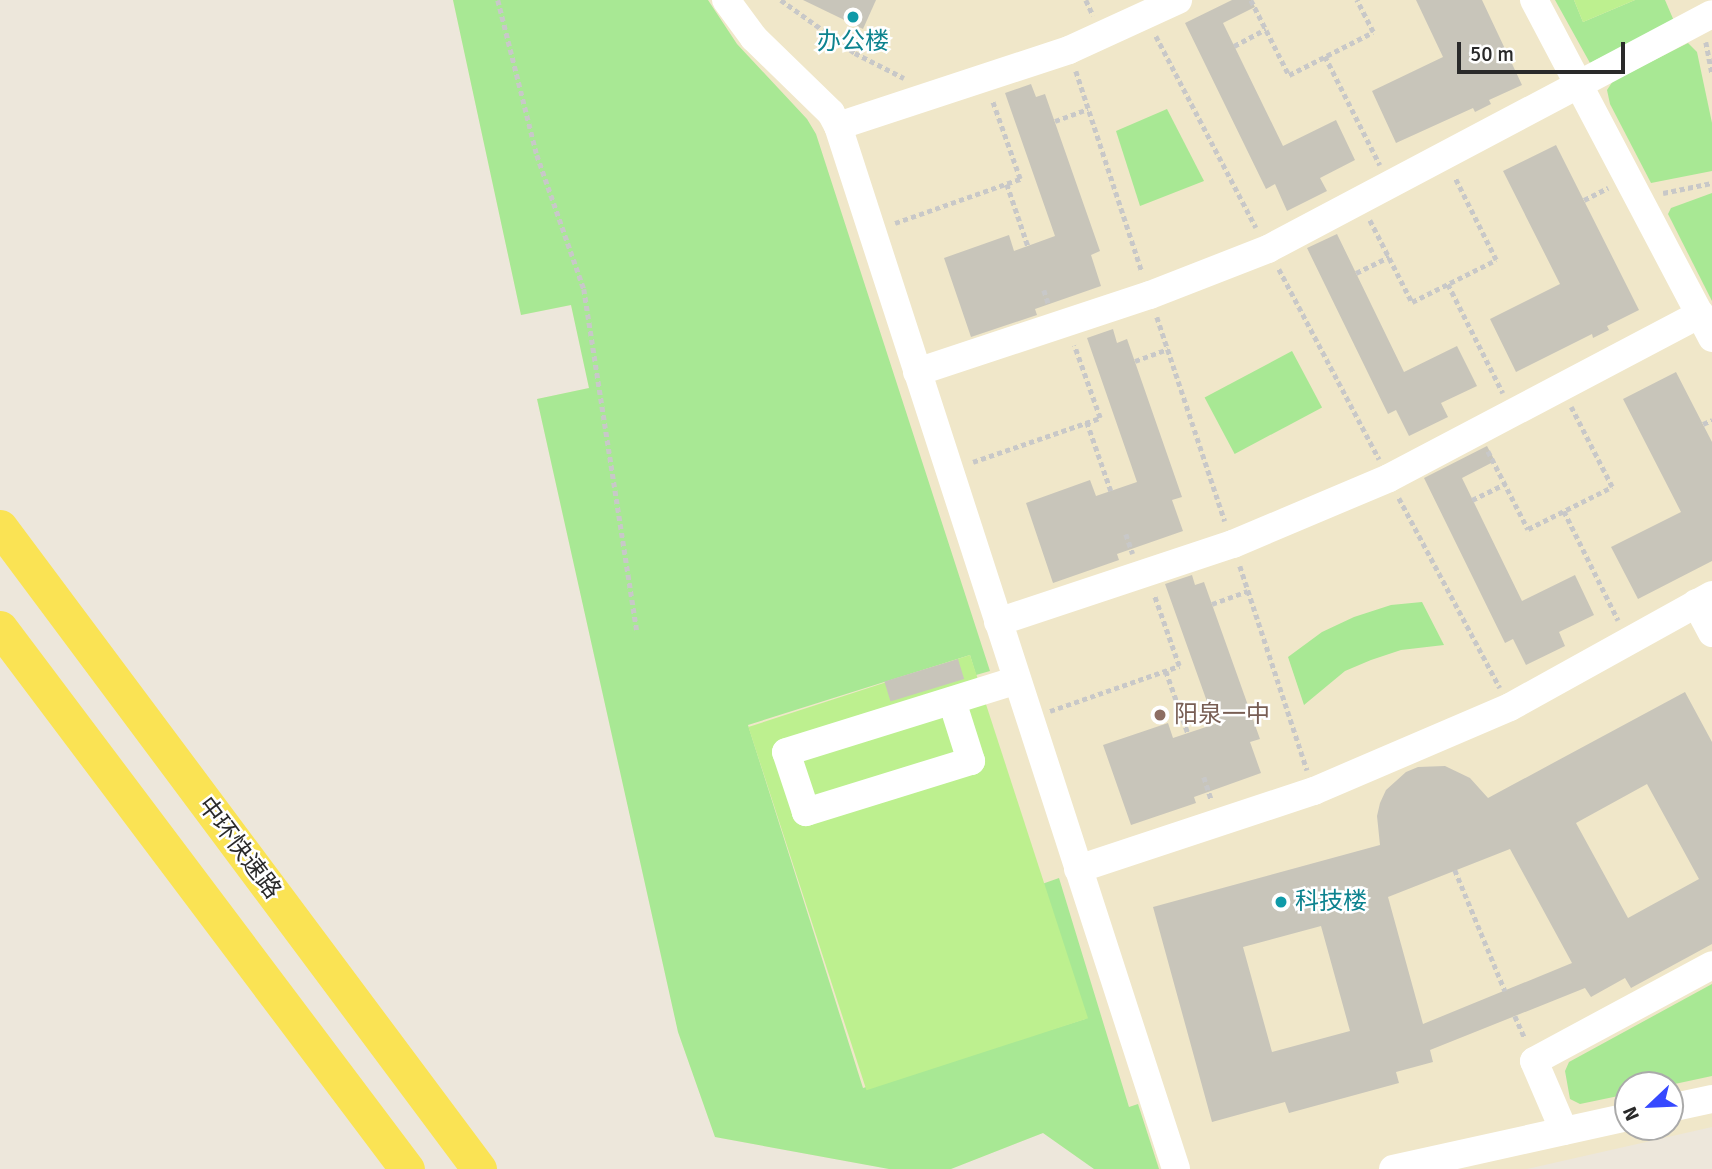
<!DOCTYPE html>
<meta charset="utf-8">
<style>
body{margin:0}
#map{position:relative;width:1712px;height:1169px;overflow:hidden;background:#ede7db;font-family:Signika,"Noto Sans SC",sans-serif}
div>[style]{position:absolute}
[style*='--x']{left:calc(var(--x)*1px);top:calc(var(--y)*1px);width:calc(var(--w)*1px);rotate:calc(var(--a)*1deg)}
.education>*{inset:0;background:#f0e7c9}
.green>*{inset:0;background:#a8e894;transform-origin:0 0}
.pitch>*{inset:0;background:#bdf08f;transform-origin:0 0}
.building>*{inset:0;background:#c8c5ba;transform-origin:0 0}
.path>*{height:4.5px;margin-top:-2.25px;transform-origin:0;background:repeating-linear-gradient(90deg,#c8c8c8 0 5px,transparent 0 8.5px)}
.minor>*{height:28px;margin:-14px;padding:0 14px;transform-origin:14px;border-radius:14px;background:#fff}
.major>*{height:35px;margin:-17.5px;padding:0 17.5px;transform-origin:17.5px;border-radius:17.5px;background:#fae354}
.dots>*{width:19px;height:19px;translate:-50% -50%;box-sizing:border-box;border:4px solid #fff;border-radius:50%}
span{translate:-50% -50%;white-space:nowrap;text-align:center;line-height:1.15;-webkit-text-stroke:5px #fff;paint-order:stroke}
.culture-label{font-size:24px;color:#0d838f}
.left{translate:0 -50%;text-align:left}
.education-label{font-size:24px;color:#785e54}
.street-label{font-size:24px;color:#2a2a2a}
.north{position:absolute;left:1614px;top:1071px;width:70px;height:70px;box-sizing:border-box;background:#fff;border:2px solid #aaa;border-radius:50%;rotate:247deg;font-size:19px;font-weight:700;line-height:28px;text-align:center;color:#2a2a2a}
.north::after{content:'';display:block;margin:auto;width:24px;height:32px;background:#3649ff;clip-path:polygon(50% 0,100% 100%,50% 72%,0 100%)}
.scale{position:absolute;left:1457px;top:42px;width:168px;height:32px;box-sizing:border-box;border:4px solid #2a2a2a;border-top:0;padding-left:9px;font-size:21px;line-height:24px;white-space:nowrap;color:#2a2a2a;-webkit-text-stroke:5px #fff;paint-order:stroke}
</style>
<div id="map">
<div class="education">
<div style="clip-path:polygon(evenodd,453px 0,1712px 0,1712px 1127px,1527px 1169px,1094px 1169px,1043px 1133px,951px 1169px,889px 1169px,715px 1137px,678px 1032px,537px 399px,589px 388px,571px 305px,521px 315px,453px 0,1628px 1085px,1670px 1085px,1670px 1127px,1628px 1127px,1628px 1085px)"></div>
</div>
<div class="green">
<div style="clip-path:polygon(453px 0,708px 0,737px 44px,807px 119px,816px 134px,990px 671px,976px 675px,970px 655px,748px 725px,863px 1088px,1085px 1019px,1042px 884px,1059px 878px,1129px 1107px,1138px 1104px,1159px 1169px,1094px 1169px,1043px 1133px,951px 1169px,889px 1169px,715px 1137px,678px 1032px,537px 399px,589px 388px,571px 305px,521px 315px)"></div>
<div style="clip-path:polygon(1555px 0,1574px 0,1583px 22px,1635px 0,1665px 0,1674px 21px,1590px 63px)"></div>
<div style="clip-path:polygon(1688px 43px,1697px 52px,1712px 123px,1712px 171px,1651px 183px,1610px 104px,1607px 90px,1613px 81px)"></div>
<div style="clip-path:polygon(1167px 109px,1204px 181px,1140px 206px,1116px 131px)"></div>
<div style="clip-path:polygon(1712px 193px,1712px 301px,1668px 214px,1671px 208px)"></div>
<div style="left:1292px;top:351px;width:64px;height:99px;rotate:62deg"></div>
<div style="clip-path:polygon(1422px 602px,1444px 645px,1401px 650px,1371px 660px,1345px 671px,1304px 705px,1288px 657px,1322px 632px,1354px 617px,1391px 605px)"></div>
<div style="clip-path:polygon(1712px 984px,1712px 1076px,1670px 1085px,1628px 1085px,1628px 1094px,1580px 1104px,1570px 1099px,1565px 1071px,1569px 1062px)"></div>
</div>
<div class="pitch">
<div style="clip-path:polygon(1574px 0,1635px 0,1583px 22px)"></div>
<div style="left:970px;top:655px;width:382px;height:233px;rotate:72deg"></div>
</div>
<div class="building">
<div style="clip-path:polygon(803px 0,876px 0,863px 29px)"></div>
<div style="clip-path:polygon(1232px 0,1251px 0,1255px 7px,1223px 23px,1283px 146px,1336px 120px,1355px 160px,1320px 178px,1327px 191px,1287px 211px,1275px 184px,1266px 189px,1185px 23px)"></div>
<div style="clip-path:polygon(1416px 0,1482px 0,1522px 85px,1489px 100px,1491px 104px,1475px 112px,1473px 108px,1396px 143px,1372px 91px,1443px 57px)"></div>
<div style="clip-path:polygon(1031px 84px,1036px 97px,1045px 94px,1100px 251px,1091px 255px,1101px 286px,1035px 309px,1037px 315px,971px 337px,944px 258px,1009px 235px,1014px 251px,1055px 236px,1005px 93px)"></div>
<div style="clip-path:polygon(1556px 145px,1639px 310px,1607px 326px,1609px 330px,1593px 338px,1592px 334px,1516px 372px,1490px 319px,1560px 284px,1503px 171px)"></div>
<div style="clip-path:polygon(1337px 234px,1404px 372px,1457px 346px,1477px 386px,1441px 403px,1448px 417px,1409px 436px,1396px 410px,1388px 414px,1307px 248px)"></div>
<div style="clip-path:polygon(1113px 329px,1117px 343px,1127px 339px,1182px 497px,1172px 500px,1183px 531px,1117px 554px,1119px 560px,1053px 583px,1026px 503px,1090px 480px,1096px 496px,1137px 482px,1087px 338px)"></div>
<div style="clip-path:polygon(1676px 372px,1712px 442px,1712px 561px,1638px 599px,1611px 547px,1681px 512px,1623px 399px)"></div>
<div style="clip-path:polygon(1487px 446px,1495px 461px,1462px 478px,1522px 601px,1575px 575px,1594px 615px,1559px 632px,1565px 646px,1526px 665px,1513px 639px,1505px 643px,1424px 478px)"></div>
<div style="clip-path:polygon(1192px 575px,1195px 585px,1204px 582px,1260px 739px,1250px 742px,1261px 773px,1194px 797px,1196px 803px,1131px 825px,1103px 745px,1168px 723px,1173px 738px,1215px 724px,1165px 584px)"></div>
<div style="left:958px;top:659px;width:21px;height:77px;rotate:73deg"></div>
<div style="clip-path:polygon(evenodd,1685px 692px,1712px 742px,1712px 944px,1631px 988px,1625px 978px,1591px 997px,1585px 988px,1430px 1050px,1433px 1062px,1396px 1072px,1399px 1083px,1289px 1113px,1285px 1102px,1212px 1122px,1153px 907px,1380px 845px,1377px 816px,1380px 803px,1386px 790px,1406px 772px,1418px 767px,1445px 766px,1470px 778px,1488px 798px,1685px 692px,1647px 784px,1699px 879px,1628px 918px,1576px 823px,1647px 784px,1685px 692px,1510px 849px,1572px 963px,1423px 1024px,1388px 897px,1510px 849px,1685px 692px,1321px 926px,1350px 1031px,1272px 1052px,1243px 947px,1321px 926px)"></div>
</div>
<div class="path">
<div style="--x:498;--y:0;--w:160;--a:75.9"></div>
<div style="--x:537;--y:155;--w:142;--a:70.7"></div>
<div style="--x:584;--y:289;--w:345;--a:81.2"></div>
<div style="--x:781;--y:0;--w:91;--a:35.6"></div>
<div style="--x:855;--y:53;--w:55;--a:27"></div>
<div style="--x:1086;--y:0;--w:17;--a:65"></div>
<div style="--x:1251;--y:0;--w:84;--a:63.1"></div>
<div style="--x:1289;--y:75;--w:94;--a:-27.1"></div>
<div style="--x:1373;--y:32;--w:36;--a:-117"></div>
<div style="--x:1156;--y:36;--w:216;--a:62.4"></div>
<div style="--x:1706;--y:42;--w:31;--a:79"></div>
<div style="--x:1234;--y:46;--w:36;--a:-28"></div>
<div style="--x:1325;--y:56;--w:122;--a:63.2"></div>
<div style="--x:1076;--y:71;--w:212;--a:71.8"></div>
<div style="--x:1055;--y:121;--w:35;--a:-20"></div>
<div style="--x:1007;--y:184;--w:65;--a:71.3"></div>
<div style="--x:1663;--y:193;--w:50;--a:-11.5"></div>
<div style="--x:1584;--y:200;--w:27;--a:-27"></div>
<div style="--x:1370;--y:220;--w:92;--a:62.9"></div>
<div style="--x:1412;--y:302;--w:94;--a:-26.6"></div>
<div style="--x:1496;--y:260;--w:92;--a:-116.6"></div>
<div style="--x:895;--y:223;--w:133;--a:-19.4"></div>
<div style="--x:1020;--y:179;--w:84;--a:-109.5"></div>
<div style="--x:1279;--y:269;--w:215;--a:62.2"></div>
<div style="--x:1356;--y:273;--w:37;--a:-26"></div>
<div style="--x:1448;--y:284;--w:122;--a:63.2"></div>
<div style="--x:1044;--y:290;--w:16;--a:72"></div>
<div style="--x:1157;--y:317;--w:215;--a:71.6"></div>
<div style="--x:1135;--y:361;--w:35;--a:-20"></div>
<div style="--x:1087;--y:422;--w:73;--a:70.8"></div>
<div style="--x:1703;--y:424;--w:10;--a:-24"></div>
<div style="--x:1488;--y:451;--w:88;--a:62.9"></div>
<div style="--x:1528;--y:529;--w:94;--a:-26.6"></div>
<div style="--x:1612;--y:487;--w:90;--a:-117.1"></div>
<div style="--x:973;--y:462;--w:134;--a:-19.1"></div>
<div style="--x:1100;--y:418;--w:77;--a:-109.6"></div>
<div style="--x:1399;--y:498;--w:215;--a:62"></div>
<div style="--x:1472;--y:500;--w:37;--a:-26"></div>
<div style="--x:1564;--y:511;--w:122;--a:63.6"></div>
<div style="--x:1126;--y:534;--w:21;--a:71"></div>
<div style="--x:1240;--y:566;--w:215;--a:71.8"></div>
<div style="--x:1212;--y:604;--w:38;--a:-20"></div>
<div style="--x:1166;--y:671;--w:66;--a:70.5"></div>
<div style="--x:1050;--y:711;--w:137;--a:-19.2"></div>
<div style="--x:1179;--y:666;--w:75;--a:-109.4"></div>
<div style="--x:1204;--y:777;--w:25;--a:72"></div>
<div style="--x:1455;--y:870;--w:131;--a:67.5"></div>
<div style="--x:1515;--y:1016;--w:24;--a:66"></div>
</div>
<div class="minor">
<div style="--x:726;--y:0;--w:47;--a:53.6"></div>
<div style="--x:754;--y:38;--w:107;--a:44.2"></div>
<div style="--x:831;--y:113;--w:15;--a:62"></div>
<div style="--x:838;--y:126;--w:1096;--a:72.04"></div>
<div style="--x:1534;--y:0;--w:382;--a:62.2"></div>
<div style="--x:838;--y:126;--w:243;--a:-18.2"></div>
<div style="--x:1069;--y:50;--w:120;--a:-24.6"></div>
<div style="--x:917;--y:372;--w:245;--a:-18.3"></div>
<div style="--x:1150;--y:295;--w:127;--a:-21.3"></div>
<div style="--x:1268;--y:249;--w:502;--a:-27.89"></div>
<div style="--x:1696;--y:603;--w:34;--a:62"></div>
<div style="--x:998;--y:622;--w:248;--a:-18.4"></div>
<div style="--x:1233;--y:544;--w:169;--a:-22.9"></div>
<div style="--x:1389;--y:478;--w:352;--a:-27.8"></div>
<div style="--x:952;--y:701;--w:63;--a:72.4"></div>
<div style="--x:971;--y:761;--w:173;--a:162.8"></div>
<div style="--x:806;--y:812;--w:63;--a:-108.4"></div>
<div style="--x:786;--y:752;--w:242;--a:-17.3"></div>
<div style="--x:1078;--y:869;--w:249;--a:-18.3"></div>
<div style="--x:1314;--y:791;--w:213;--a:-23.2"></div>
<div style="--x:1510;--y:707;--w:231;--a:-29"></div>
<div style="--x:1670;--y:1108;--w:43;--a:-12.1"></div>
<div style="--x:1564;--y:1131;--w:76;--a:-113.2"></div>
<div style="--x:1534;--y:1061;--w:202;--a:-28.3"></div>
<div style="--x:1393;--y:1169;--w:241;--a:-12.5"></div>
</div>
<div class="major">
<div style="--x:0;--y:527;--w:801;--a:53.27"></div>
<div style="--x:0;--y:628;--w:677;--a:53.05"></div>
</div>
<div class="dots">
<div style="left:853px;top:17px;background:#0f9aa8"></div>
<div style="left:1160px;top:715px;background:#8d6e63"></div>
<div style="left:1281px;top:902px;background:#0f9aa8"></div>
</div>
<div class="culture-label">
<span style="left:853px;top:42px">办公楼</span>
<span class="left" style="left:1295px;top:902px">科技楼</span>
</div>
<div class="education-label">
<span class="left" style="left:1174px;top:715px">阳泉一中</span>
</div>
<div class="street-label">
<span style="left:239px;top:848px;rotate:53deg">中环快速路</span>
</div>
<div class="north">N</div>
<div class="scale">50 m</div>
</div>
